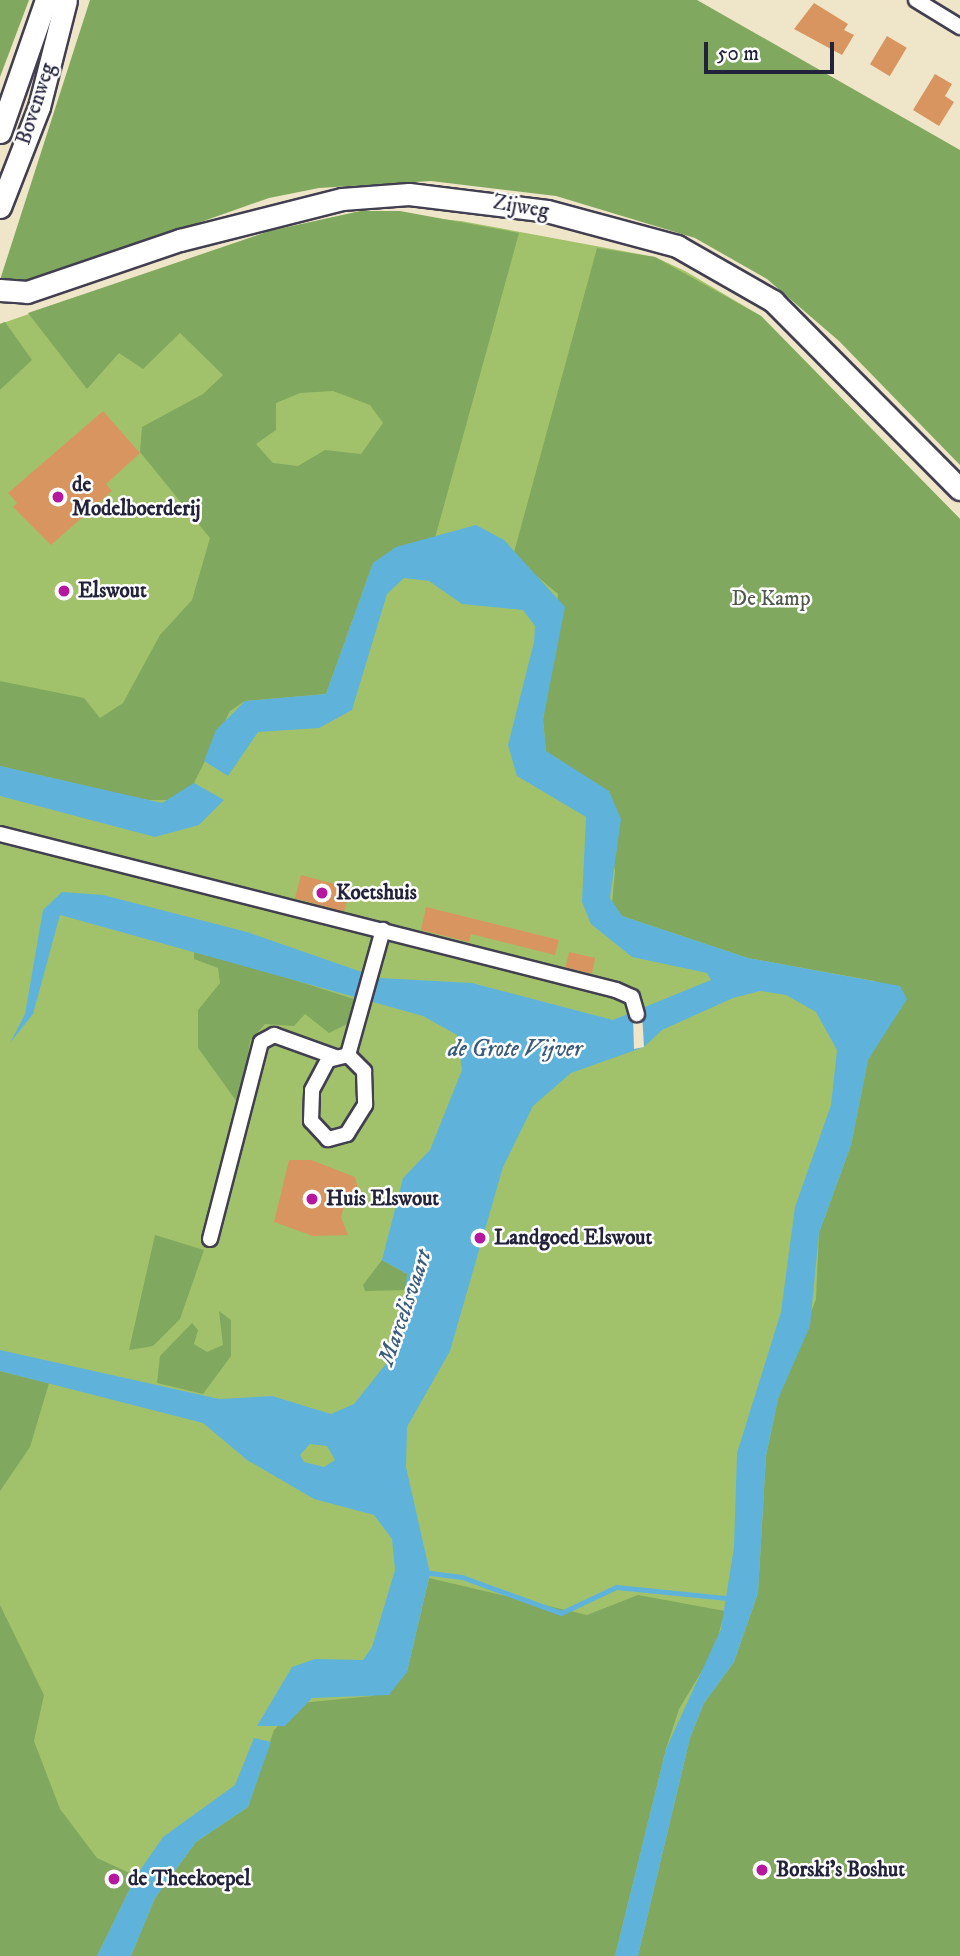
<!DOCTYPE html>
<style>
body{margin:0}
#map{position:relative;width:960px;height:1956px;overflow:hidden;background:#efe5c8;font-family:"IM FELL DW Pica",serif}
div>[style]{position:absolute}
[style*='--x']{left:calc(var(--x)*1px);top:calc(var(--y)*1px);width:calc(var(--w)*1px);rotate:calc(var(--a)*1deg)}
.green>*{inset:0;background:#a1c26b}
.forest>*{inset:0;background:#80a85f}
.water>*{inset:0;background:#5fb3db}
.pier>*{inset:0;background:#efe5c8}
.stream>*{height:5px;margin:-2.5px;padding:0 2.5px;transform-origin:2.5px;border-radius:2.5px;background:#5fb3db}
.building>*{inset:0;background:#d99560;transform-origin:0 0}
.round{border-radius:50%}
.roads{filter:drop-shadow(2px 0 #413f50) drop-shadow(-2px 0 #413f50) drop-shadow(0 2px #413f50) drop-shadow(0 -2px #413f50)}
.street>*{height:14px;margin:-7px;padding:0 7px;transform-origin:7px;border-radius:7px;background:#fff}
.secondary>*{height:21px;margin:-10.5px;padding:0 10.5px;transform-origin:10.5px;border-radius:10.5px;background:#fff}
.dots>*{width:19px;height:19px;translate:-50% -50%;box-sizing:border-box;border:4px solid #fff;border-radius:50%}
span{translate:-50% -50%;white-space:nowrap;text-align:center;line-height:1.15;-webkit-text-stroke:5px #fff;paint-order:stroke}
.street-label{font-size:21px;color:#22223b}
.poi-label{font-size:21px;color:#22223b;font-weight:700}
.left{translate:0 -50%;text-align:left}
.park-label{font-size:21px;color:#4e5a4c}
.water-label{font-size:23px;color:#3a5c7b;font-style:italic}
.scale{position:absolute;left:704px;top:42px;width:130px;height:32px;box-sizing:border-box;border:4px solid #22223b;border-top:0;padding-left:9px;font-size:21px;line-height:24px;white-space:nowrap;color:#22223b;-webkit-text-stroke:5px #fff;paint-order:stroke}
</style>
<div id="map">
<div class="green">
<div style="clip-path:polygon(361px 211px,461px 221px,655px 257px,685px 271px,761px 316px,960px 519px,960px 1956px,0 1956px,0 324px,270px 231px)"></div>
</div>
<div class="forest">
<div style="clip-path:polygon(0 0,29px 0,0 77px)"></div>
<div style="clip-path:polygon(90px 0,697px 0,960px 150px,960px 465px,839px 341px,767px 279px,695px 238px,556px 196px,431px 181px,319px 188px,269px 198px,19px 286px,0 280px)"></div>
<div style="clip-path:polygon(evenodd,361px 211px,400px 211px,519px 233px,435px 538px,373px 563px,326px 694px,245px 701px,230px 711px,194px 783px,175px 800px,145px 800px,0 766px,0 681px,84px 698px,100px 718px,123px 703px,160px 635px,192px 600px,210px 538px,140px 452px,142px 427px,203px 394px,223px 375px,180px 333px,143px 369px,119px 353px,87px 389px,28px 313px,270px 231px,361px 211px,333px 391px,370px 405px,383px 423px,361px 454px,325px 450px,298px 466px,273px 463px,256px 444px,276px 430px,276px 403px,300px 393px,333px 391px)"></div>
<div style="clip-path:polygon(597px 248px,655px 257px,761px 316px,960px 519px,960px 1956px,638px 1956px,690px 1738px,704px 1703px,734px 1662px,758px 1593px,766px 1456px,778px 1399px,816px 1299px,819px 1233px,851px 1145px,868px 1060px,880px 1040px,875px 981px,748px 958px,622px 916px,612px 905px,615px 870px,591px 781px,546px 752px,543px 720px,558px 594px,513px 556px)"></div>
<div style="clip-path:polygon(5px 322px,32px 360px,0 390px,0 324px)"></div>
<div style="clip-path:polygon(194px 948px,354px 999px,347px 1024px,329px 1033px,305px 1014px,294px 1026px,265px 1024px,250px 1041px,240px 1106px,198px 1048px,198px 1010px,220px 983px,218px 968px,194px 959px)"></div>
<div style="clip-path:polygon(155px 1235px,204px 1250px,180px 1319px,153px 1346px,129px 1350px)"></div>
<div style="clip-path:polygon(382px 1260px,407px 1274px,408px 1290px,365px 1291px,363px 1285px)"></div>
<div style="clip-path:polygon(219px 1311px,231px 1320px,231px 1356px,203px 1394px,157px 1383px,160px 1356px,192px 1323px,198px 1330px,194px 1344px,207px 1352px,223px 1345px)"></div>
<div style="clip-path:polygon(0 1371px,49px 1383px,30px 1447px,0 1491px)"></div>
<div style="clip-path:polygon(429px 1578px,587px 1615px,638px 1595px,725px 1611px,714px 1651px,679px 1709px,666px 1749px,615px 1956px,131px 1956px,155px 1898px,196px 1842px,248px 1807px,274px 1730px,301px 1703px,372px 1696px,407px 1672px)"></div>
<div style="clip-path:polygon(0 1605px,44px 1695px,34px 1741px,60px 1809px,97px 1858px,136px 1876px,97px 1956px,0 1956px)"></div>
</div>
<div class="water">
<div style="clip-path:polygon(evenodd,476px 525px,504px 540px,565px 607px,543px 720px,546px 751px,609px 791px,621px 819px,610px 898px,622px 916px,748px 958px,900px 986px,907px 999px,868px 1060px,851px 1145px,819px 1233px,810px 1326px,778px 1399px,766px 1456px,758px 1593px,734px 1662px,704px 1703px,690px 1738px,638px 1956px,615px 1956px,666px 1749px,721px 1629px,734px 1547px,737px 1453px,781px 1312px,795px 1207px,831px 1105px,837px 1050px,816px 1012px,786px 995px,760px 991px,733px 998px,662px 1030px,644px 1047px,571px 1073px,533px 1106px,503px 1167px,450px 1351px,407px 1427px,406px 1467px,430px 1573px,407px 1672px,389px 1695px,312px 1698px,285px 1726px,257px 1726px,292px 1667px,315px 1659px,363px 1660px,372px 1647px,395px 1570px,392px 1539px,374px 1515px,314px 1499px,247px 1460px,203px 1423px,0 1371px,0 1350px,219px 1399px,272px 1396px,331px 1414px,354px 1404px,385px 1365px,404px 1310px,407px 1274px,382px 1260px,403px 1178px,430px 1150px,462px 1070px,457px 1035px,423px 1016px,60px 915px,33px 1014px,10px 1043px,25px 1014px,43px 910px,62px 892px,103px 895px,247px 932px,379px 978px,472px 983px,613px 1020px,711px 980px,707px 973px,632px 957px,591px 924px,582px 902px,586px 817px,517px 776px,508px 745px,534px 642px,535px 626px,523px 610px,462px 604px,429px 581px,404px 578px,387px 594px,352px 710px,319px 728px,258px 732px,228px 776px,204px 761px,216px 730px,245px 701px,326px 694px,373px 563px,396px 547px,476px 525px,310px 1444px,327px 1446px,335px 1460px,324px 1467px,304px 1462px,300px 1455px,310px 1444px)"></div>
<div style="clip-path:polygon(0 766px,162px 803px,194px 783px,224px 800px,199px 825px,155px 837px,0 796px)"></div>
<div style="clip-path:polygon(254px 1738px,271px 1742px,248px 1807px,196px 1842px,155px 1898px,131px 1956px,97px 1956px,136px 1876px,163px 1837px,235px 1785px)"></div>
</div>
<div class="pier">
<div style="clip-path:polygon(642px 1012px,644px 1047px,634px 1049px,633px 1017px)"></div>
</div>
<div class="stream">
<div style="--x:430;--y:1573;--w:32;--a:7"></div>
<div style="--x:462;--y:1577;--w:105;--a:20"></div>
<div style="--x:561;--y:1613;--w:61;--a:-25.3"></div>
<div style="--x:616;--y:1587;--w:112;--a:5.7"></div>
</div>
<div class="building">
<div style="clip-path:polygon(814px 3px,848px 24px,844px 30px,854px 35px,842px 55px,794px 29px)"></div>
<div style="left:887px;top:36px;width:23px;height:33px;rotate:31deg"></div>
<div style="clip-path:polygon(935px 74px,952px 84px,945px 96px,954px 102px,939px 126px,913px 110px)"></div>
<div style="clip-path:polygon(103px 411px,140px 453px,106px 484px,112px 491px,51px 545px,13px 507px,17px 503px,8px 493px)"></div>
<div style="left:301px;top:875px;width:51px;height:24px;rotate:15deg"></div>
<div style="clip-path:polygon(426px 907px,559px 940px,555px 955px,471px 934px,469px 942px,421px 930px)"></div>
<div style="left:569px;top:952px;width:27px;height:16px;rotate:13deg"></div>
<div style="clip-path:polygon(289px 1160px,311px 1160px,355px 1177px,358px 1190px,347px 1197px,341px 1217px,348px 1235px,313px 1236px,274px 1222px)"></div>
<div class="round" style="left:106px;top:1872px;width:16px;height:16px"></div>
</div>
<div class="roads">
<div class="street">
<div style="--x:916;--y:0;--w:52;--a:31.5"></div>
<div style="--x:0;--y:834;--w:635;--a:14.21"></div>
<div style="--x:616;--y:990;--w:17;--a:24"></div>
<div style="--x:632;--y:997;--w:18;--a:74"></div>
<div style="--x:348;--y:1055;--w:23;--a:45"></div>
<div style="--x:364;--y:1071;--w:34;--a:88"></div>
<div style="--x:365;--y:1105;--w:34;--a:122"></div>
<div style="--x:347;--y:1134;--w:20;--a:165"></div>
<div style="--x:328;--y:1139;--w:25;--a:-133"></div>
<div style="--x:311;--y:1121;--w:31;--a:-88"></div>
<div style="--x:312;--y:1090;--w:34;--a:-62"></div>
<div style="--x:328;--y:1060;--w:21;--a:-14"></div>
<div style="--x:348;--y:1055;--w:130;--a:-74.4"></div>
<div style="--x:210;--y:1239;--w:203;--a:-75.5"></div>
<div style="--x:261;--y:1042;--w:15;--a:-28"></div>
<div style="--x:274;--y:1035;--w:65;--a:19.8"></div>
</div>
<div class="secondary">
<div style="--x:0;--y:132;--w:140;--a:-70.8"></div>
<div style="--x:0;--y:207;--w:107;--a:-68.7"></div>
<div style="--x:39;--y:107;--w:110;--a:-75.8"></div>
<div style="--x:0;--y:290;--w:27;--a:4"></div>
<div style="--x:27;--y:292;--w:162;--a:-18.8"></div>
<div style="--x:180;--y:240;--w:167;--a:-14.2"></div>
<div style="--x:342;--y:199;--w:67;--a:-4.3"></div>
<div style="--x:409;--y:194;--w:139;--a:7"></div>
<div style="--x:547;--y:211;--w:135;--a:15.1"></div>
<div style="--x:677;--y:246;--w:111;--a:29.8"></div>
<div style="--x:773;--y:301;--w:265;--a:45.2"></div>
</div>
</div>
<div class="dots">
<div style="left:58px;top:497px;background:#b5179e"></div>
<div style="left:64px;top:591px;background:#b5179e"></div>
<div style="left:322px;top:893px;background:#b5179e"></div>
<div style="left:312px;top:1199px;background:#b5179e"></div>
<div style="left:480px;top:1238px;background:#b5179e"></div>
<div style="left:762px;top:1870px;background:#b5179e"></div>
<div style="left:114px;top:1879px;background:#b5179e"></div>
</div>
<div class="street-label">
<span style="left:36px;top:104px;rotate:-72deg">Bovenweg</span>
<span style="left:521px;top:207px;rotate:10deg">Zijweg</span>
</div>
<div class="poi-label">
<span class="left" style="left:72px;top:497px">de<br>Modelboerderij</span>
<span class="left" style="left:78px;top:591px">Elswout</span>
<span class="left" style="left:336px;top:893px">Koetshuis</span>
<span class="left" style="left:326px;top:1199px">Huis Elswout</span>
<span class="left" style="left:494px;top:1238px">Landgoed Elswout</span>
<span class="left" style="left:776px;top:1870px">Borski's Boshut</span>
<span class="left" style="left:128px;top:1879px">de Theekoepel</span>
</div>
<div class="park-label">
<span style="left:771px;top:599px">De Kamp</span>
</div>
<div class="water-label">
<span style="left:515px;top:1050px">de Grote Vijver</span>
<span style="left:406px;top:1308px;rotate:-71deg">Marcelisvaart</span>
</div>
<div class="scale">50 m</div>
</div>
